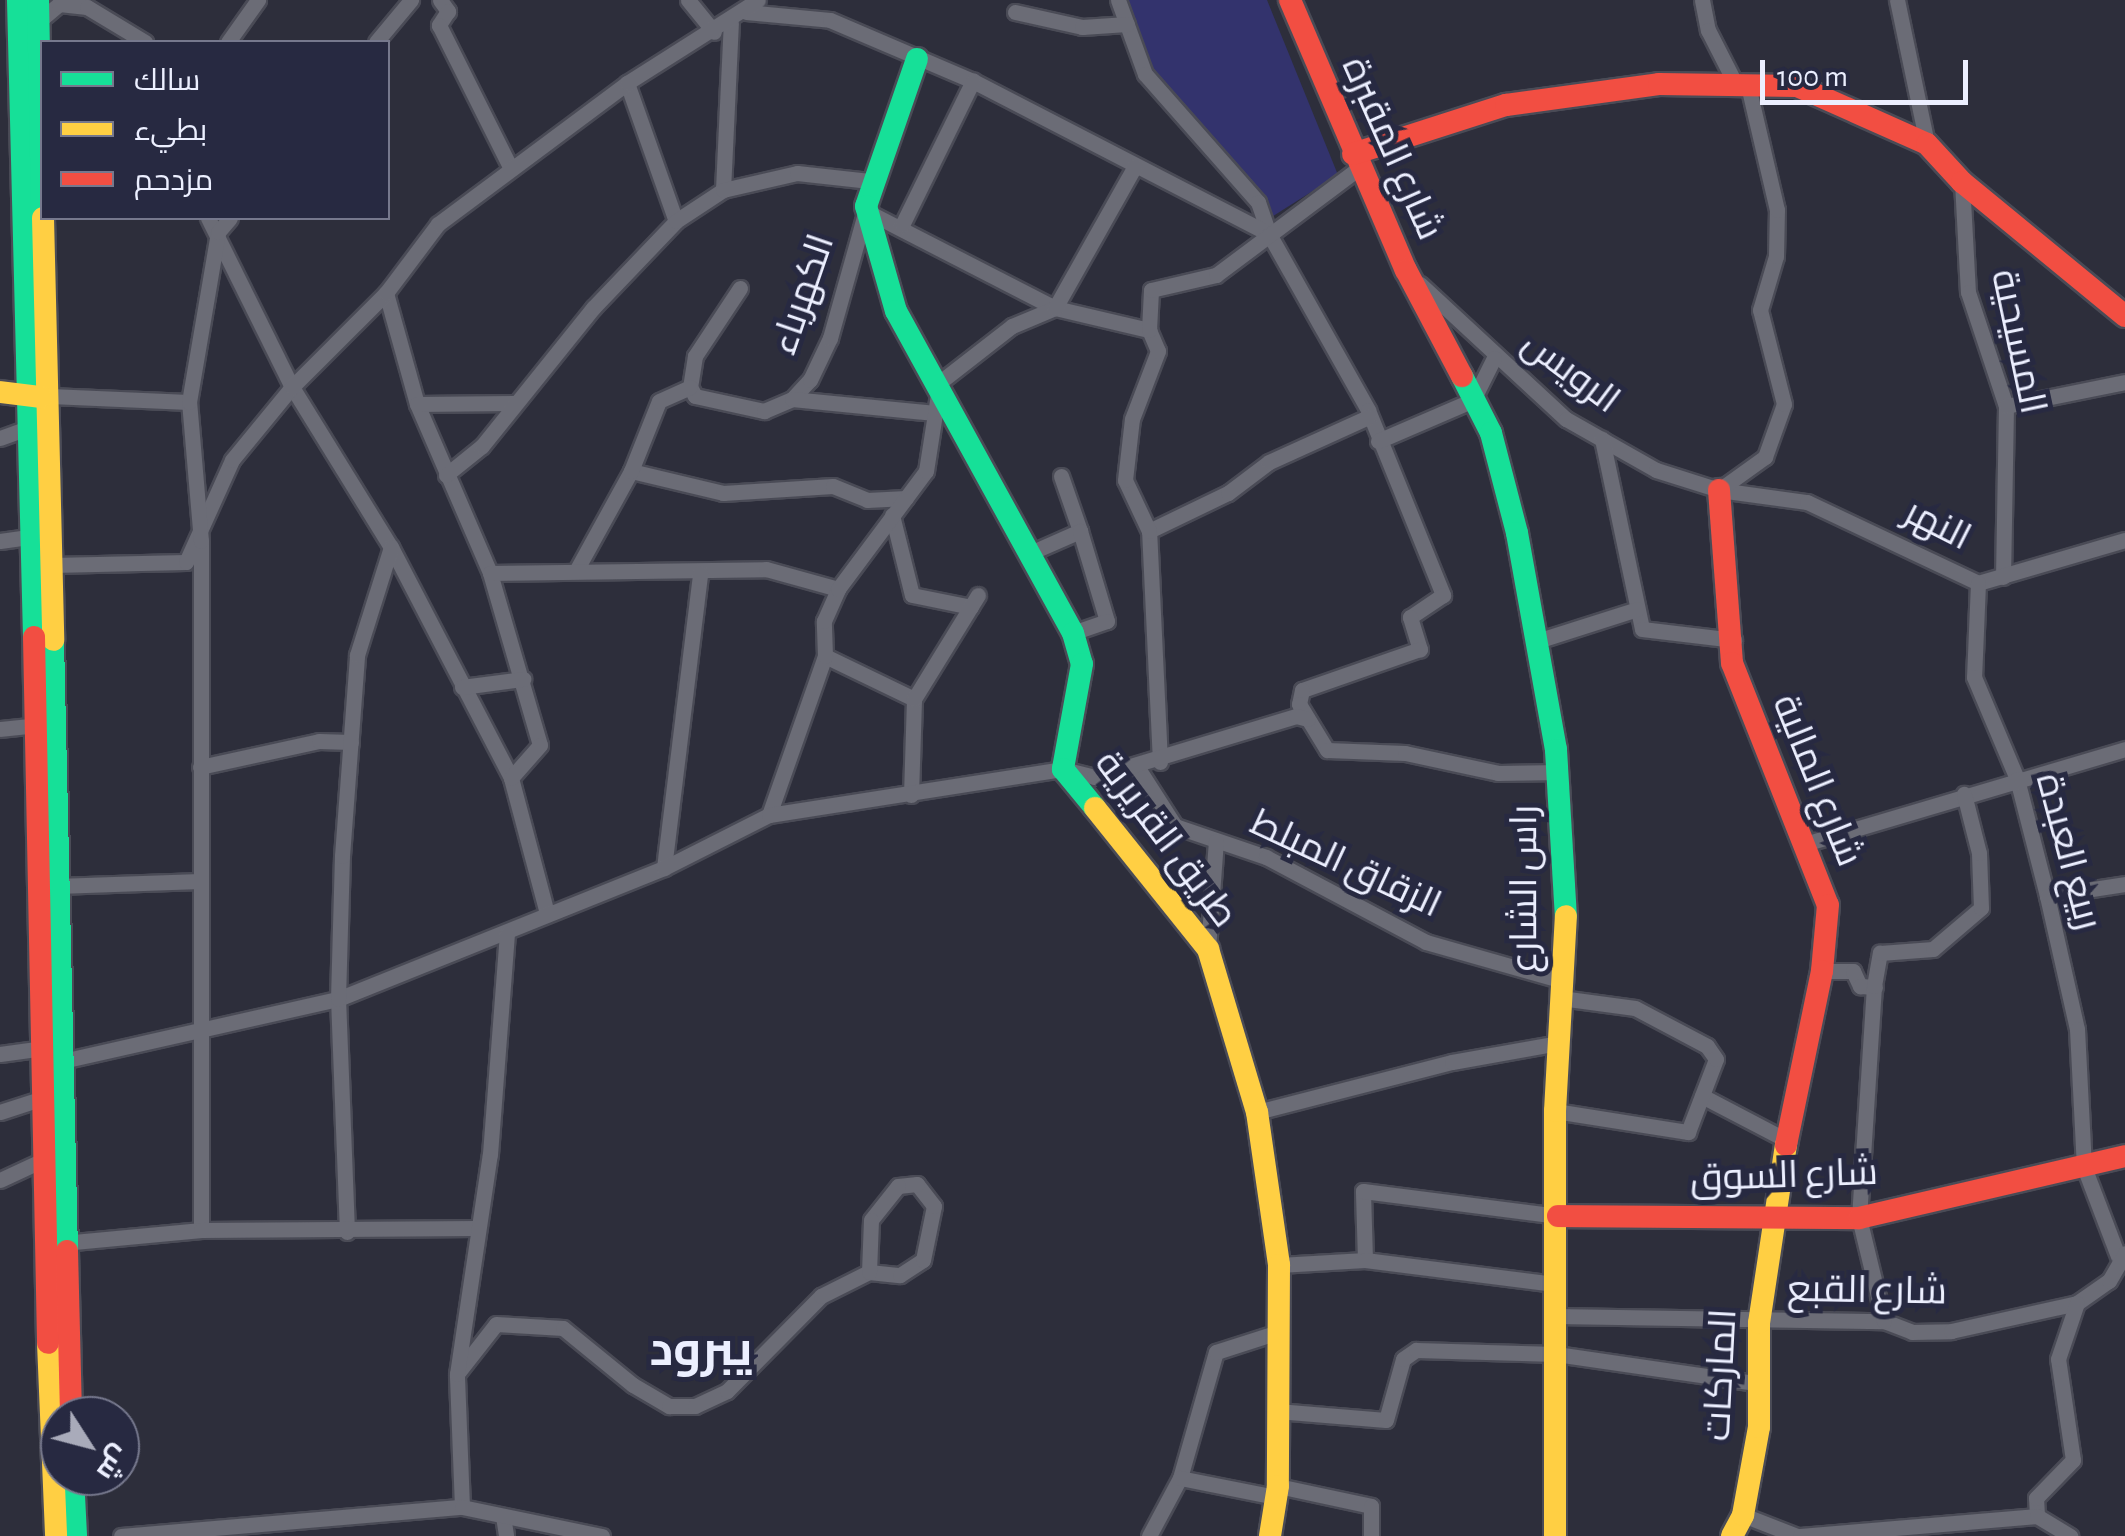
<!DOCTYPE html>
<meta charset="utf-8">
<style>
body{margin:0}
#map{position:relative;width:2125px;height:1536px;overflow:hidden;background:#2d2e3b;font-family:"Alegreya Sans",Cairo,sans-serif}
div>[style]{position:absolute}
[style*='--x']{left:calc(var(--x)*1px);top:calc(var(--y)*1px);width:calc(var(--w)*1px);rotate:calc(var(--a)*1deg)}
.green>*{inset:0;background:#33336d}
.roads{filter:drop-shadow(2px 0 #4a4b56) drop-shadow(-2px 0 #4a4b56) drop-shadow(0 2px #4a4b56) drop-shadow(0 -2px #4a4b56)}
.street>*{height:15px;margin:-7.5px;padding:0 7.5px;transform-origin:7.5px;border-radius:7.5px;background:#6b6c76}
.fast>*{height:22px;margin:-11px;padding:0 11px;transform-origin:11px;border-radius:11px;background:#16e098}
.slow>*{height:22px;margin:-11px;padding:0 11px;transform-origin:11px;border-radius:11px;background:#ffcf43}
.jam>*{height:22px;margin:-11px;padding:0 11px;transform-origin:11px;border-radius:11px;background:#f24e42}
span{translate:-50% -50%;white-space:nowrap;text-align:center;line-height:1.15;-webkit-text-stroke:10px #272941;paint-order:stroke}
.street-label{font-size:38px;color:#ecefff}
.district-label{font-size:48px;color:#ecefff;font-weight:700}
.legend{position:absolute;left:40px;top:40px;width:350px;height:180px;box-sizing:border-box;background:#272941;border:2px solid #76788d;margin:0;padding:12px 18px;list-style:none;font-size:30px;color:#ecefff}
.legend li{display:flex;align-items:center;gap:20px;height:50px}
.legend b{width:50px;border:2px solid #76788d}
.north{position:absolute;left:40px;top:1396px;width:100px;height:100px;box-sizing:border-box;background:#272941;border:2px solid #76788d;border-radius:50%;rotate:126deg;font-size:28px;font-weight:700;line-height:40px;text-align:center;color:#ecefff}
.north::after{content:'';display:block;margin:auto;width:35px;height:45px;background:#a9abba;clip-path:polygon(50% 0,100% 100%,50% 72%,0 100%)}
.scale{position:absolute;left:1760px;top:60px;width:208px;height:45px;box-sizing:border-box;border:5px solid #ecefff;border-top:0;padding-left:12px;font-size:30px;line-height:35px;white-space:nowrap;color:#ecefff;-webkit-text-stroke:8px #272941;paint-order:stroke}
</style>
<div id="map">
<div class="green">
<div style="clip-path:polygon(1123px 0,1267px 0,1338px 175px,1270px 218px,1155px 87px)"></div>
</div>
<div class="roads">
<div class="street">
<div style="--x:440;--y:0;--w:14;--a:54"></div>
<div style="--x:448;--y:11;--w:17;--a:123"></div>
<div style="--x:439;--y:25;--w:161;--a:63.4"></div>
<div style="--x:688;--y:0;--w:41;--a:50.9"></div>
<div style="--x:1118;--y:0;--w:79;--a:70"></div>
<div style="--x:1145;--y:74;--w:171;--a:48.6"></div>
<div style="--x:1258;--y:202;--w:34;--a:71"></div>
<div style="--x:1702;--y:0;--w:31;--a:79"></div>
<div style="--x:1708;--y:30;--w:62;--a:63"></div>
<div style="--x:1897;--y:0;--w:147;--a:78.2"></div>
<div style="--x:746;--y:12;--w:84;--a:5.4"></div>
<div style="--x:830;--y:20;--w:155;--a:23.1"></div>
<div style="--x:973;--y:81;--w:333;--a:27.3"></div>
<div style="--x:1269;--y:234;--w:202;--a:60.6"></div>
<div style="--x:1368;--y:410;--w:200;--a:67.9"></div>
<div style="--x:1443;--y:595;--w:40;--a:146"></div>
<div style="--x:1410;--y:617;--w:34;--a:73"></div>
<div style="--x:1420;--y:649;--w:125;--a:160.8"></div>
<div style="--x:1302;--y:690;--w:14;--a:102"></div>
<div style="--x:1299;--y:704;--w:54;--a:58.7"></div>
<div style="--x:1327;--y:750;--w:78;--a:2.2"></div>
<div style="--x:1405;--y:753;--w:95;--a:12.1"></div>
<div style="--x:1498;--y:773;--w:62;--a:-0.9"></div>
<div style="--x:1015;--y:12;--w:69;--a:12.6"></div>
<div style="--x:1082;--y:27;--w:45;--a:-3.8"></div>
<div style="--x:39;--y:21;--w:26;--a:-40"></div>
<div style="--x:59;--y:4;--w:28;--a:6"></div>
<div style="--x:87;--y:7;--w:68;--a:31.1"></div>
<div style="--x:228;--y:42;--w:52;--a:-54.5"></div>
<div style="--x:376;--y:42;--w:55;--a:-50.2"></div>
<div style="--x:627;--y:83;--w:146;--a:70.5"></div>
<div style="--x:1962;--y:182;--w:110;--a:86.9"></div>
<div style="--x:1968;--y:292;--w:120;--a:71.6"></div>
<div style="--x:2006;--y:406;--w:171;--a:91"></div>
<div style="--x:723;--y:190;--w:167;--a:-87.3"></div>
<div style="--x:870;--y:213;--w:208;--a:27.2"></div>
<div style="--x:1055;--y:308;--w:97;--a:13.2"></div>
<div style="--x:208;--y:218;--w:189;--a:63.6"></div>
<div style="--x:292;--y:387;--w:188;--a:58.3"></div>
<div style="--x:391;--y:547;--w:260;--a:62.5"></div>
<div style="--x:511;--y:778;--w:137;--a:75.1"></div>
<div style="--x:902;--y:225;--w:161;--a:-63.8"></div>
<div style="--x:1420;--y:284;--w:199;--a:42.8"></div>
<div style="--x:1566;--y:419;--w:103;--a:29.5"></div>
<div style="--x:1656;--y:470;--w:66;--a:17.6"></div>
<div style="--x:1719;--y:490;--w:89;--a:7.8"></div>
<div style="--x:1807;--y:502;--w:189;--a:25.3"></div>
<div style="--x:1978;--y:583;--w:153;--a:-16.3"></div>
<div style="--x:740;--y:288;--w:82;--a:123.5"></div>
<div style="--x:695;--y:356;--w:31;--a:99"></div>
<div style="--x:690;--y:387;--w:10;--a:61"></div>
<div style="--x:695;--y:396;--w:71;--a:12.3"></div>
<div style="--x:764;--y:411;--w:30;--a:-23"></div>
<div style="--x:792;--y:399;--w:26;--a:-47"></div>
<div style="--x:810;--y:380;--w:47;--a:-64.5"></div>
<div style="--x:830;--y:338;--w:133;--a:-74.3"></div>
<div style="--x:386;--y:293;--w:115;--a:74.4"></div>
<div style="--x:417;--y:404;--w:184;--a:66.6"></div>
<div style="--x:490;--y:573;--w:179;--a:73.8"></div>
<div style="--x:540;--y:745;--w:44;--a:131.3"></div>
<div style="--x:50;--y:396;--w:139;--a:2.5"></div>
<div style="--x:792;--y:399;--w:144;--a:5.6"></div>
<div style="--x:417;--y:404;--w:96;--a:-0.6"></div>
<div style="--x:2006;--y:406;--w:121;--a:-11.4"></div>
<div style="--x:0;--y:438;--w:33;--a:-20"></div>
<div style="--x:1602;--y:439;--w:194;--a:78.1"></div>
<div style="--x:1642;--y:629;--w:93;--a:6.8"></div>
<div style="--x:1378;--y:441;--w:103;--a:-23.3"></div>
<div style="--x:1473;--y:400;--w:47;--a:-63.4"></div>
<div style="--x:631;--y:471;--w:95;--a:13.4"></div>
<div style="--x:723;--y:493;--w:110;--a:-3.6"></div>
<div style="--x:833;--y:486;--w:37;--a:22"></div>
<div style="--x:867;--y:500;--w:39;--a:-3"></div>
<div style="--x:446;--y:475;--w:46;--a:-38.9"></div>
<div style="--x:482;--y:446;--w:177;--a:-51.2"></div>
<div style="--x:593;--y:308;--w:120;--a:-46.3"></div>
<div style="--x:676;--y:221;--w:56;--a:-33.4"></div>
<div style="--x:723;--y:190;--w:76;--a:-12.9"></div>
<div style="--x:797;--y:173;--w:73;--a:6.3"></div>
<div style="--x:1061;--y:476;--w:58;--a:70.9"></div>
<div style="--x:1719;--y:490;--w:57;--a:-35.7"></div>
<div style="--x:1765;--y:457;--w:56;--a:-70.3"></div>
<div style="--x:1784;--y:404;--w:97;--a:-104.3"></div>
<div style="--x:1760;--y:310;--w:56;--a:-73.5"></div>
<div style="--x:1776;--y:256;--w:46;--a:-88.8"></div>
<div style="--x:1777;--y:210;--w:128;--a:-103.1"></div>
<div style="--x:892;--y:515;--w:82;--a:76"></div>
<div style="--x:912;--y:595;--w:60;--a:11.5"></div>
<div style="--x:1149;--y:531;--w:88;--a:-25.7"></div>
<div style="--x:1228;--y:493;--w:51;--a:-37.1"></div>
<div style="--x:1269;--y:462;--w:109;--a:-24.4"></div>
<div style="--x:0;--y:541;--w:34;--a:-8"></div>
<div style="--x:1030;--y:553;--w:55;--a:-23.7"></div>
<div style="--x:1080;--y:531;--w:94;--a:73.3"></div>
<div style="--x:1107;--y:621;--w:36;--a:161"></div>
<div style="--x:52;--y:565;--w:134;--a:-1.3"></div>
<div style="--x:186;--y:562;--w:112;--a:-65.7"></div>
<div style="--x:232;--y:460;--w:94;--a:-50.6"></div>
<div style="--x:292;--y:387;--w:133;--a:-45"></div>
<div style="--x:386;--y:293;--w:86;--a:-53"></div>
<div style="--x:438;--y:224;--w:236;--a:-36.7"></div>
<div style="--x:627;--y:83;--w:155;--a:-32.4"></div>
<div style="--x:577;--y:569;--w:112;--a:-61.1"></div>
<div style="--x:631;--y:471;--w:75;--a:-68.2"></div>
<div style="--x:659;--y:401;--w:34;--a:-24"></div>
<div style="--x:490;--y:573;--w:276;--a:-0.8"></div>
<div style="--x:766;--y:569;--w:75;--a:15.5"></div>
<div style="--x:1978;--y:583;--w:94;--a:92.4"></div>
<div style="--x:1974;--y:677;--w:111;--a:67.1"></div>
<div style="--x:2017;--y:779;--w:121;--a:75.6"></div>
<div style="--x:2047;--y:896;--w:136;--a:77.3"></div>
<div style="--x:2077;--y:1029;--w:138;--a:87.1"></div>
<div style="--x:2084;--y:1167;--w:95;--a:69.1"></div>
<div style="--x:1537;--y:641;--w:105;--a:-17.7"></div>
<div style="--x:825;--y:656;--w:99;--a:25.8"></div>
<div style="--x:462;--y:687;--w:62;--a:-7.5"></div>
<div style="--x:0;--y:729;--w:37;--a:-6"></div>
<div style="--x:1160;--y:762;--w:231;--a:-92.7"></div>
<div style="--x:1149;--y:531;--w:56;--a:-115.2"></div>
<div style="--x:1125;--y:480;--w:61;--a:-83.5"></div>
<div style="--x:1132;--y:419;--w:73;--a:-69.1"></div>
<div style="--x:1158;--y:351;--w:23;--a:-113"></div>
<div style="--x:1149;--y:330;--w:40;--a:-87.1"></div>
<div style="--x:1151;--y:290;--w:67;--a:-13"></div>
<div style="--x:1216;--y:275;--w:179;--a:-36.8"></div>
<div style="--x:1136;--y:765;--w:72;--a:57.4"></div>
<div style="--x:1175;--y:826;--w:96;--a:18.8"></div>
<div style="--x:1266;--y:857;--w:181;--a:28"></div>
<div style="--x:1426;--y:942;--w:138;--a:15.9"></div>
<div style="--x:200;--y:767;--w:122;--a:-12.3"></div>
<div style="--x:319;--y:741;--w:32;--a:2"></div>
<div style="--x:911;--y:795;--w:96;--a:-88.2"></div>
<div style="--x:914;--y:699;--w:122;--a:-58.4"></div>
<div style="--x:769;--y:815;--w:169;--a:-70.6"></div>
<div style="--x:825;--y:656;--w:35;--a:-92"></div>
<div style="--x:824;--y:621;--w:35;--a:-66"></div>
<div style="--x:838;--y:589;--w:147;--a:-53.3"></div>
<div style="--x:926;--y:471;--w:90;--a:-81.1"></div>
<div style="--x:940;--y:382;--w:91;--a:-37.9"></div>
<div style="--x:1012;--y:326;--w:47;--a:-22.7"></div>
<div style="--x:1055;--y:308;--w:163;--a:-60.6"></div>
<div style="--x:1808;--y:843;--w:331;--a:-16.5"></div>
<div style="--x:664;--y:868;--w:297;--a:-83"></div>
<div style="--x:57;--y:886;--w:143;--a:-2"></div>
<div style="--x:2047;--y:896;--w:79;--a:-8.7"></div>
<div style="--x:1208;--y:949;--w:108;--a:-85.8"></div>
<div style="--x:1822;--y:971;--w:31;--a:0"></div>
<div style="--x:1853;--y:971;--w:17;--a:65"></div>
<div style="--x:1860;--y:986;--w:15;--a:4"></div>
<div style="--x:0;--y:1054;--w:44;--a:-7.8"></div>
<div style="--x:58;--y:1062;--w:287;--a:-12.7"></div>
<div style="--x:338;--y:999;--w:351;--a:-21.9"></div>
<div style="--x:664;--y:868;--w:118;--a:-26.8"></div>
<div style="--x:769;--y:815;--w:298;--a:-8.9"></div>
<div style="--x:1063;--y:769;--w:32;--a:14"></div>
<div style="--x:1094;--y:777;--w:211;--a:-16.8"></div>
<div style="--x:1296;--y:716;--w:12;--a:14"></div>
<div style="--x:1702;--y:1096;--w:99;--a:27.6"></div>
<div style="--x:1555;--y:1111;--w:135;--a:9"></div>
<div style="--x:1688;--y:1132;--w:78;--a:-69"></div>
<div style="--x:1716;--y:1059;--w:16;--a:-125"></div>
<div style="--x:1707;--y:1046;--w:81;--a:-152.2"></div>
<div style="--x:1635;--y:1008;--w:75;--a:-172.3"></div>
<div style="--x:0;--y:1112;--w:45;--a:-18"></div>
<div style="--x:1257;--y:1112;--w:201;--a:-14.4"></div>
<div style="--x:1452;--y:1062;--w:109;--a:-10.1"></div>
<div style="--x:0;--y:1180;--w:45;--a:-24.9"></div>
<div style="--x:201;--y:1230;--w:689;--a:-90"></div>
<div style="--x:201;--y:541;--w:140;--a:-94.9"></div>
<div style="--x:189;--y:402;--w:172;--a:-80.3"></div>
<div style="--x:218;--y:232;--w:18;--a:-49"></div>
<div style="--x:347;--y:1232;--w:233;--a:-92.2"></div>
<div style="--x:338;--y:999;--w:143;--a:-88.4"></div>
<div style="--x:342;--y:856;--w:202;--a:-85.7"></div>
<div style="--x:357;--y:655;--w:113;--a:-72.5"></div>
<div style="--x:63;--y:1243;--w:139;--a:-5.4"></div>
<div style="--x:201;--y:1230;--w:276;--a:-0.4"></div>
<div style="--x:1365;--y:1260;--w:69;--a:-91.7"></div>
<div style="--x:1363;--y:1191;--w:197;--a:7.3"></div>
<div style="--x:1279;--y:1265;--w:86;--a:-3.3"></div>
<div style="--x:1365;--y:1260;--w:193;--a:7.2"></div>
<div style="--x:1555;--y:1316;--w:329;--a:0.9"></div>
<div style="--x:1884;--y:1321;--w:30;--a:21"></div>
<div style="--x:1912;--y:1332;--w:39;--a:-1"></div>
<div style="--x:1951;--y:1331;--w:129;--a:-12.5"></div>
<div style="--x:2077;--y:1303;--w:39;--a:-35"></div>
<div style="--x:2109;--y:1281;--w:32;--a:-60"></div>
<div style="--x:1884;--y:1321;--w:106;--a:-103.6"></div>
<div style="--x:1859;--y:1218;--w:232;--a:-86.3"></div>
<div style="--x:1874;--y:986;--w:34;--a:-80"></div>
<div style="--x:1880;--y:953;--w:53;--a:-4.3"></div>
<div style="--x:1933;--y:949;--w:63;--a:-40.5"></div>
<div style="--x:1981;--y:908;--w:55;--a:-92.1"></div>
<div style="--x:1979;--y:853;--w:61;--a:-104.3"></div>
<div style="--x:457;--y:1374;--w:63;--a:-52"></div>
<div style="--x:496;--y:1324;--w:67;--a:3.4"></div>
<div style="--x:563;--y:1328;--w:90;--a:39.2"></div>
<div style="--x:633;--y:1385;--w:42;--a:30.3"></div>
<div style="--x:669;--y:1406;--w:26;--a:0"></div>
<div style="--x:695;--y:1406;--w:35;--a:-25"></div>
<div style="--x:727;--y:1391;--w:134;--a:-45.3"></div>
<div style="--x:821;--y:1296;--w:54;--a:-26.6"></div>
<div style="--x:869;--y:1272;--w:31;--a:6"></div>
<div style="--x:900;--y:1275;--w:27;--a:-33"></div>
<div style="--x:923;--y:1260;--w:55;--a:-78.5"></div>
<div style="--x:934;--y:1206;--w:28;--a:-128"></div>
<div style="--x:917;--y:1184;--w:19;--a:174"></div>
<div style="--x:898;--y:1186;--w:43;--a:128.5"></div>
<div style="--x:871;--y:1220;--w:52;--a:92.2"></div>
<div style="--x:1277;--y:1411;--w:109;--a:4.7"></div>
<div style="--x:1386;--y:1420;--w:63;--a:-74.4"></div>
<div style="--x:1403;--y:1359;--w:16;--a:-35"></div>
<div style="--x:1416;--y:1350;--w:140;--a:1.6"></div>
<div style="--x:1556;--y:1354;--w:202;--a:8.3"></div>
<div style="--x:1180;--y:1478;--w:131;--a:-74.1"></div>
<div style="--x:1216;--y:1352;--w:65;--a:-17.9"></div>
<div style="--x:1278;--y:1486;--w:95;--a:12.1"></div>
<div style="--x:1371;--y:1506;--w:30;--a:90"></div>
<div style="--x:462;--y:1507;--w:133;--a:-92.2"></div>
<div style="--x:457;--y:1374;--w:222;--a:-81.5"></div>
<div style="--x:490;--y:1154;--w:221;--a:-85.6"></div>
<div style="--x:1743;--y:1515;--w:58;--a:21.3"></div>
<div style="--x:503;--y:1516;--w:20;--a:81"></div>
<div style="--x:2037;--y:1516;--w:18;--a:-93"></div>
<div style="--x:2036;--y:1498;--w:53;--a:-45.8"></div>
<div style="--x:2073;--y:1460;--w:102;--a:-98.4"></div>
<div style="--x:2058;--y:1359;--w:59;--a:-71.3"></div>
<div style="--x:121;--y:1536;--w:342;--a:-4.9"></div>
<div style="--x:462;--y:1507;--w:143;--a:11.7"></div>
<div style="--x:1149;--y:1536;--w:66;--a:-61.9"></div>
<div style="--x:1180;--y:1478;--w:98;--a:11.2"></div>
<div style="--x:1800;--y:1536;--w:238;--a:-4.8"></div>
<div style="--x:2037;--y:1516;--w:39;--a:31"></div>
</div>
<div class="fast">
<div style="--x:18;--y:0;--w:637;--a:88.56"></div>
<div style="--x:38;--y:0;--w:209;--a:88.9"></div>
<div style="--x:917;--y:59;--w:156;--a:109.1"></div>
<div style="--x:866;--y:206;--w:109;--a:74.1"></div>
<div style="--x:896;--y:311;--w:367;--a:61.2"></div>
<div style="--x:1073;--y:633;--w:32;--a:74"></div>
<div style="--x:1082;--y:664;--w:107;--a:100.3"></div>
<div style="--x:1063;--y:769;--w:50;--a:50.6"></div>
<div style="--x:1462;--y:376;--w:64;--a:63"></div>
<div style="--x:1491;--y:433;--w:103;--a:75.4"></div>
<div style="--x:1517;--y:533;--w:220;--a:79.8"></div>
<div style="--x:1556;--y:750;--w:166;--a:86.6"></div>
<div style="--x:53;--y:640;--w:611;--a:88.69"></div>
<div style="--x:73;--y:1476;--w:60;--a:87.1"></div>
</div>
<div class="slow">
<div style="--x:43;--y:218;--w:422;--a:88.6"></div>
<div style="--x:0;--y:392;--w:41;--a:7"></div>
<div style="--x:1095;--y:808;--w:181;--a:51.3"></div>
<div style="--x:1208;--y:949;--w:170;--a:73.3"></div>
<div style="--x:1257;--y:1112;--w:155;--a:81.8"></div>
<div style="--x:1279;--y:1265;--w:221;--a:90.3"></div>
<div style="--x:1278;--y:1486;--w:51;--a:99.1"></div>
<div style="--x:48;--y:1343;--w:193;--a:87.6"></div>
<div style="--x:1555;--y:1536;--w:425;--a:-90"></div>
<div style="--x:1555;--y:1111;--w:195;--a:-86.8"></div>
<div style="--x:1732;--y:1536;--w:24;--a:-62"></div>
<div style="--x:1743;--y:1515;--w:89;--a:-79.7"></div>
<div style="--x:1759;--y:1427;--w:104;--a:-90"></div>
<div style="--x:1759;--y:1323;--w:180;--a:-81.4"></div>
</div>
<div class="jam">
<div style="--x:1290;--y:0;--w:294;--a:66.8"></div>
<div style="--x:1406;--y:270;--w:120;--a:62.2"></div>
<div style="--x:1353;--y:154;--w:161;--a:-17.8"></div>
<div style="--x:1506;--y:105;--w:154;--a:-7.8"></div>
<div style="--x:1659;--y:84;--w:138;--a:0.8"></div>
<div style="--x:1797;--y:86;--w:142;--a:24"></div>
<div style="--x:1927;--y:144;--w:52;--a:47.4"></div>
<div style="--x:1962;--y:182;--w:211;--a:39.4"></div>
<div style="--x:1719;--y:490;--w:173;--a:85.7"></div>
<div style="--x:1732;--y:663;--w:260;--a:68.4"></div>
<div style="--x:1828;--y:905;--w:66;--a:95.2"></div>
<div style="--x:1822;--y:971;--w:178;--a:101.7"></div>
<div style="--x:34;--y:637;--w:706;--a:88.86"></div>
<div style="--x:1558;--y:1216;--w:301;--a:0.4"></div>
<div style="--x:1859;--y:1218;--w:273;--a:-13.1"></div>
<div style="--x:67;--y:1251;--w:165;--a:88.6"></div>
</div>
</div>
<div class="street-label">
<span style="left:1391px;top:149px;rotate:66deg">شارع المقبرة</span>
<span style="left:804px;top:295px;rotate:-71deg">الكهرباء</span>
<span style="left:2017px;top:342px;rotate:78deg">المسيحية</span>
<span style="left:1570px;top:373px;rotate:37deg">الرويس</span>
<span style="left:1937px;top:526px;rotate:27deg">النهر</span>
<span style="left:1816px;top:781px;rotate:68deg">شارع المالية</span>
<span style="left:1165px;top:840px;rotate:53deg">طريق القريرية</span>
<span style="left:2067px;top:852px;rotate:75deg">ربيع العبدة</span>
<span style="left:1345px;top:865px;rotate:25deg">الزقاق المبلط</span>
<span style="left:1526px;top:889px;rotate:-90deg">راس الشارع</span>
<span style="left:1784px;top:1177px;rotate:-2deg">شارع السوق</span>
<span style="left:1867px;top:1292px;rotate:1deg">شارع القبع</span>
<span style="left:1722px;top:1375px;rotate:-87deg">الماركات</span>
</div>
<div class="district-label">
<span style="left:701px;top:1352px">يبرود</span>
</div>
<ul class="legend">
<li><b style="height:12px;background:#16e098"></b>سالك</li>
<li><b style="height:12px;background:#ffcf43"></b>بطيء</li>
<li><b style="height:12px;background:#f24e42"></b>مزدحم</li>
</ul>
<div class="north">ش</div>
<div class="scale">100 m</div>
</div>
